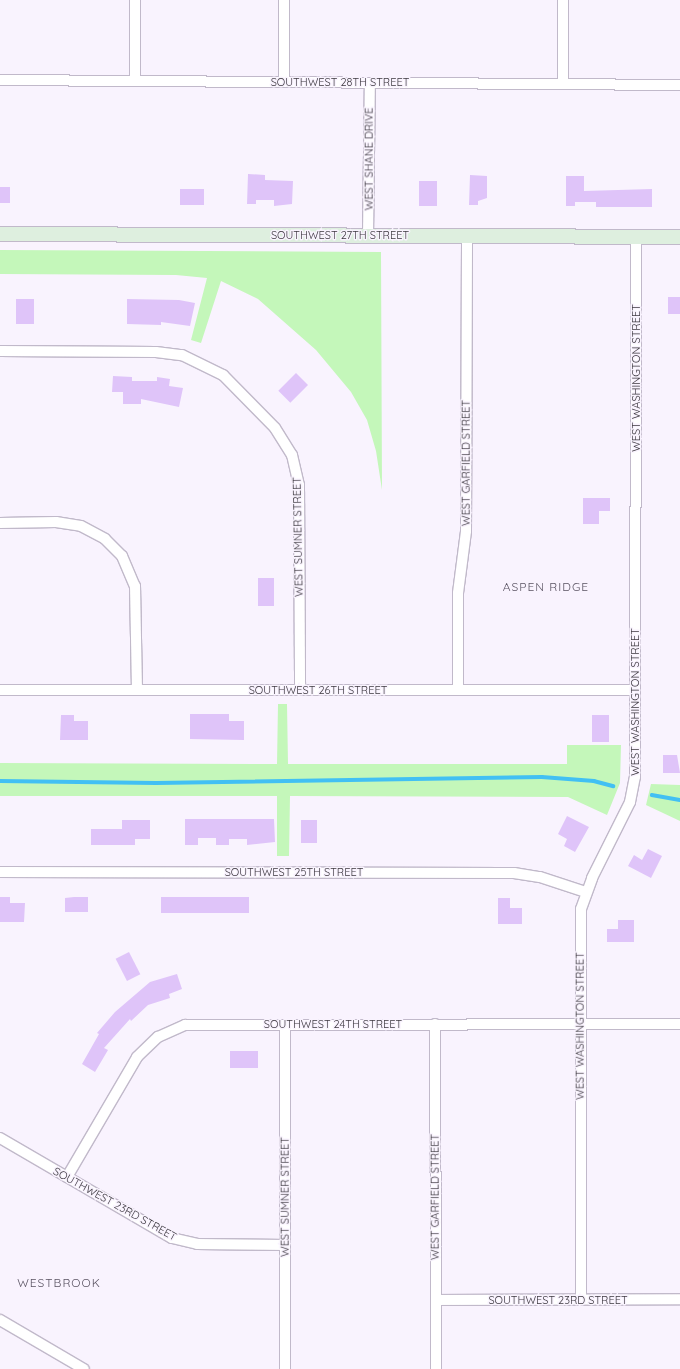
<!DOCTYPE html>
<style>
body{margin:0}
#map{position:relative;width:680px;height:1369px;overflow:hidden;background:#f9f3fe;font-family:Quicksand,sans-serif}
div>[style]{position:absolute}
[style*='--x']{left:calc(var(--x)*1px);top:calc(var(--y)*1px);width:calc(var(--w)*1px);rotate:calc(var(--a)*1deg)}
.green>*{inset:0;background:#c4f7ba}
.stream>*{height:3.5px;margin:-1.75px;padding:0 1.75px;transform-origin:1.75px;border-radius:1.75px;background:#42c0f3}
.building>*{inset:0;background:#dfc4f9;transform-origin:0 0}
.roads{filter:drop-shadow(1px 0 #c1b9ca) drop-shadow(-1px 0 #c1b9ca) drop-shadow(0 1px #c1b9ca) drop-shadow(0 -1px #c1b9ca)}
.street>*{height:10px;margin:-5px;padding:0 5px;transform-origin:5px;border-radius:5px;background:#fff}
.secondary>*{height:14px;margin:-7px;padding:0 7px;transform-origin:7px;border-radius:7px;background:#deefdf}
span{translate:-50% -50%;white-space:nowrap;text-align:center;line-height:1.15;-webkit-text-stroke:3px #f9f3fe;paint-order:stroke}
.street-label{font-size:11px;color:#3c383f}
.neighbourhood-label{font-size:12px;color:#5a5362;letter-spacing:1px}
</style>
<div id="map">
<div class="green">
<div style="clip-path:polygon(0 250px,381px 252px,382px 490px,376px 451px,367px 420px,351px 392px,316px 350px,258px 299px,221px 281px,201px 343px,191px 340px,207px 278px,176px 275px,0 274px)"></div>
<div style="clip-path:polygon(278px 704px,287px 704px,288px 764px,567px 764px,567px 745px,621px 745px,620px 783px,607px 815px,568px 797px,290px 796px,289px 856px,277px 856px,277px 796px,0 796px,0 763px,277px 764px)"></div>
<div style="clip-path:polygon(651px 784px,680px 785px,680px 821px,646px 805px)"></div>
</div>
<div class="stream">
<div style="--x:0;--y:781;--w:156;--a:0.7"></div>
<div style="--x:156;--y:783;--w:386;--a:-0.9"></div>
<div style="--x:542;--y:777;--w:52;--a:4.4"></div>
<div style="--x:594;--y:781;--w:20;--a:15"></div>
<div style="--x:652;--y:795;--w:28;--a:10"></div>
</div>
<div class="building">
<div style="clip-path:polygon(248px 174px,265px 175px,265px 180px,293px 181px,292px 204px,274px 206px,274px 200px,256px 200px,256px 204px,247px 204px)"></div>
<div style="clip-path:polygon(470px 175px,487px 176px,487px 198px,478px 201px,478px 205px,469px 205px)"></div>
<div style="clip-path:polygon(566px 176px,584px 176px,584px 191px,652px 189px,652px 207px,596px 207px,596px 202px,575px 202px,575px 206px,566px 206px)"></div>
<div style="left:419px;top:181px;width:18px;height:25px"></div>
<div style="left:0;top:187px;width:10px;height:16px"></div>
<div style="left:180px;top:189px;width:24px;height:16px"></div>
<div style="left:668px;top:297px;width:12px;height:17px"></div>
<div style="left:16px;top:299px;width:18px;height:25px"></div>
<div style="clip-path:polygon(127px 299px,179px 300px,195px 303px,190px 326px,161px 322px,161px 325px,127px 324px)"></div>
<div style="left:296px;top:373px;width:17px;height:25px;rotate:45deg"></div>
<div style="clip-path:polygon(113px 376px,132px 377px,132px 381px,157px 381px,157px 377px,170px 379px,169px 386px,183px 388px,179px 407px,141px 399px,141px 404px,123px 404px,123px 392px,112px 392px)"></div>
<div style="clip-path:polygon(583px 498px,610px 498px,610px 511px,599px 511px,599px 524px,583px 524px)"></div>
<div style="left:258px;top:578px;width:16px;height:28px"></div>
<div style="clip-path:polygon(190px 714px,229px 714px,229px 721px,244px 721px,244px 740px,190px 739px)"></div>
<div style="clip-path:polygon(61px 715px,74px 715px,74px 721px,88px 721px,88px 740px,60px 740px)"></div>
<div style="left:592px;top:715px;width:17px;height:27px"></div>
<div style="clip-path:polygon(663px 755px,677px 755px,680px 773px,663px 773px)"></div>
<div style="clip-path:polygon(567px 816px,589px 827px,575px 852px,564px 846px,567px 839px,558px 834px)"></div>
<div style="clip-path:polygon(185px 819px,274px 819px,275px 842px,247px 845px,247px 839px,229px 839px,229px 845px,216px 845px,216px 838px,198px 838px,198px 845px,185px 845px)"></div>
<div style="clip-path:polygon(122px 820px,150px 820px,150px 839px,135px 839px,135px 845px,91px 845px,91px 829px,122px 829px)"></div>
<div style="left:301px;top:820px;width:16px;height:23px"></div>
<div style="clip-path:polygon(648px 849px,662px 856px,651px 878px,628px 866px,634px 855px,642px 860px)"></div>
<div style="clip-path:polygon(0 897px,10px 897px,10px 903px,25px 903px,24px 922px,0 922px)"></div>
<div style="clip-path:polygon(74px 897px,88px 897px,88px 912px,65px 912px,65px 898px)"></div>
<div style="left:249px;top:897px;width:16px;height:88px;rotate:90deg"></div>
<div style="clip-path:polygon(498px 898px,510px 898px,510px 908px,522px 908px,522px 924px,498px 924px)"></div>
<div style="clip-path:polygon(618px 920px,634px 920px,634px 942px,607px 942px,607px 929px,618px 929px)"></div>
<div style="left:129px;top:952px;width:25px;height:15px;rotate:63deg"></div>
<div style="clip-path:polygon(177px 974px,182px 989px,169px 994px,170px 998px,148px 1005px,131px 1021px,130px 1019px,104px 1048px,108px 1050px,95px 1072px,82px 1064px,99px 1034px,97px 1033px,115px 1012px,150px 982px)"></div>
<div style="left:230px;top:1051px;width:28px;height:17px"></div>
</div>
<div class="roads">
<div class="street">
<div style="--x:135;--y:0;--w:81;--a:90"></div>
<div style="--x:563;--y:0;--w:83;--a:90"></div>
<div style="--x:0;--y:80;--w:680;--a:0.42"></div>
<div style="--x:284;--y:82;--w:82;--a:-90"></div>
<div style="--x:368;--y:236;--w:153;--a:-89.3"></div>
<div style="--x:0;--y:351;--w:156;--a:0.4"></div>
<div style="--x:156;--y:352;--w:26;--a:7"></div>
<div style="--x:182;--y:355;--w:46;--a:26"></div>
<div style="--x:223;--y:375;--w:74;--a:45.5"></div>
<div style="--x:275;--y:428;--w:32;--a:58"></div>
<div style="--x:292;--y:455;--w:31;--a:77"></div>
<div style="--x:299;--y:485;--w:205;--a:89.7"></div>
<div style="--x:0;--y:523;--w:56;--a:-1"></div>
<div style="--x:56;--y:522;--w:25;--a:9"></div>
<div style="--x:81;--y:526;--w:27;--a:28"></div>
<div style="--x:105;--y:539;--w:24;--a:45"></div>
<div style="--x:122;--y:556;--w:33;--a:67"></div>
<div style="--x:135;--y:586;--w:104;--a:88.9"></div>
<div style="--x:0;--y:690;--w:635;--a:0"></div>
<div style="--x:458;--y:690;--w:97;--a:-90"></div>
<div style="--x:458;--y:593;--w:63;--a:-82.6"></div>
<div style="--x:466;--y:531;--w:295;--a:-89.8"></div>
<div style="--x:0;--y:872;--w:514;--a:0.11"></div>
<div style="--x:514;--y:873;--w:26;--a:9"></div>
<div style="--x:540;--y:877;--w:48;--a:18.1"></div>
<div style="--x:435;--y:1024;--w:345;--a:89.8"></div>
<div style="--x:285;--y:1025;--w:344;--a:90"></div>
<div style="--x:0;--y:1138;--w:199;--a:30.2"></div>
<div style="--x:172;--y:1238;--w:26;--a:13"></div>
<div style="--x:197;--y:1244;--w:88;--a:0.7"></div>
<div style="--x:67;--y:1177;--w:139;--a:-59.7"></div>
<div style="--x:137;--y:1057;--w:29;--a:-44"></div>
<div style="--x:158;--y:1037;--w:30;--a:-24"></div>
<div style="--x:185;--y:1025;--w:495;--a:-0.1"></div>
<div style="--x:581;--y:1299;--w:390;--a:-90"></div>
<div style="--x:581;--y:909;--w:33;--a:-70"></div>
<div style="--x:592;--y:878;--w:85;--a:-63.4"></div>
<div style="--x:630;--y:802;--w:25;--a:-79"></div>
<div style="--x:635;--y:777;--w:540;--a:-89.89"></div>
<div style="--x:436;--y:1300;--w:244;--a:-0.2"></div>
<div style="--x:0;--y:1320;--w:97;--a:30.3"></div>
</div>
<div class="secondary">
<div style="--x:0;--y:234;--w:680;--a:0.25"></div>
</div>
</div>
<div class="street-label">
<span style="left:340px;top:82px">SOUTHWEST 28TH STREET</span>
<span style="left:369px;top:159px;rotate:-90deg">WEST SHANE DRIVE</span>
<span style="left:340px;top:235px">SOUTHWEST 27TH STREET</span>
<span style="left:636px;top:378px;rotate:-90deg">WEST WASHINGTON STREET</span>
<span style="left:466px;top:463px;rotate:-90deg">WEST GARFIELD STREET</span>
<span style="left:298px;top:537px;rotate:-91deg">WEST SUMNER STREET</span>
<span style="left:318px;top:690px">SOUTHWEST 26TH STREET</span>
<span style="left:635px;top:702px;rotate:-90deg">WEST WASHINGTON STREET</span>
<span style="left:294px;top:872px">SOUTHWEST 25TH STREET</span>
<span style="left:333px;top:1024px">SOUTHWEST 24TH STREET</span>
<span style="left:580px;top:1026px;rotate:-90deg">WEST WASHINGTON STREET</span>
<span style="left:285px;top:1197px;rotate:-90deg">WEST SUMNER STREET</span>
<span style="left:435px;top:1197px;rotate:-90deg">WEST GARFIELD STREET</span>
<span style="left:115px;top:1204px;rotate:29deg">SOUTHWEST 23RD STREET</span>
<span style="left:558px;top:1300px">SOUTHWEST 23RD STREET</span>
</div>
<div class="neighbourhood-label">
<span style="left:546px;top:587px">ASPEN RIDGE</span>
<span style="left:59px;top:1283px">WESTBROOK</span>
</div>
</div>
